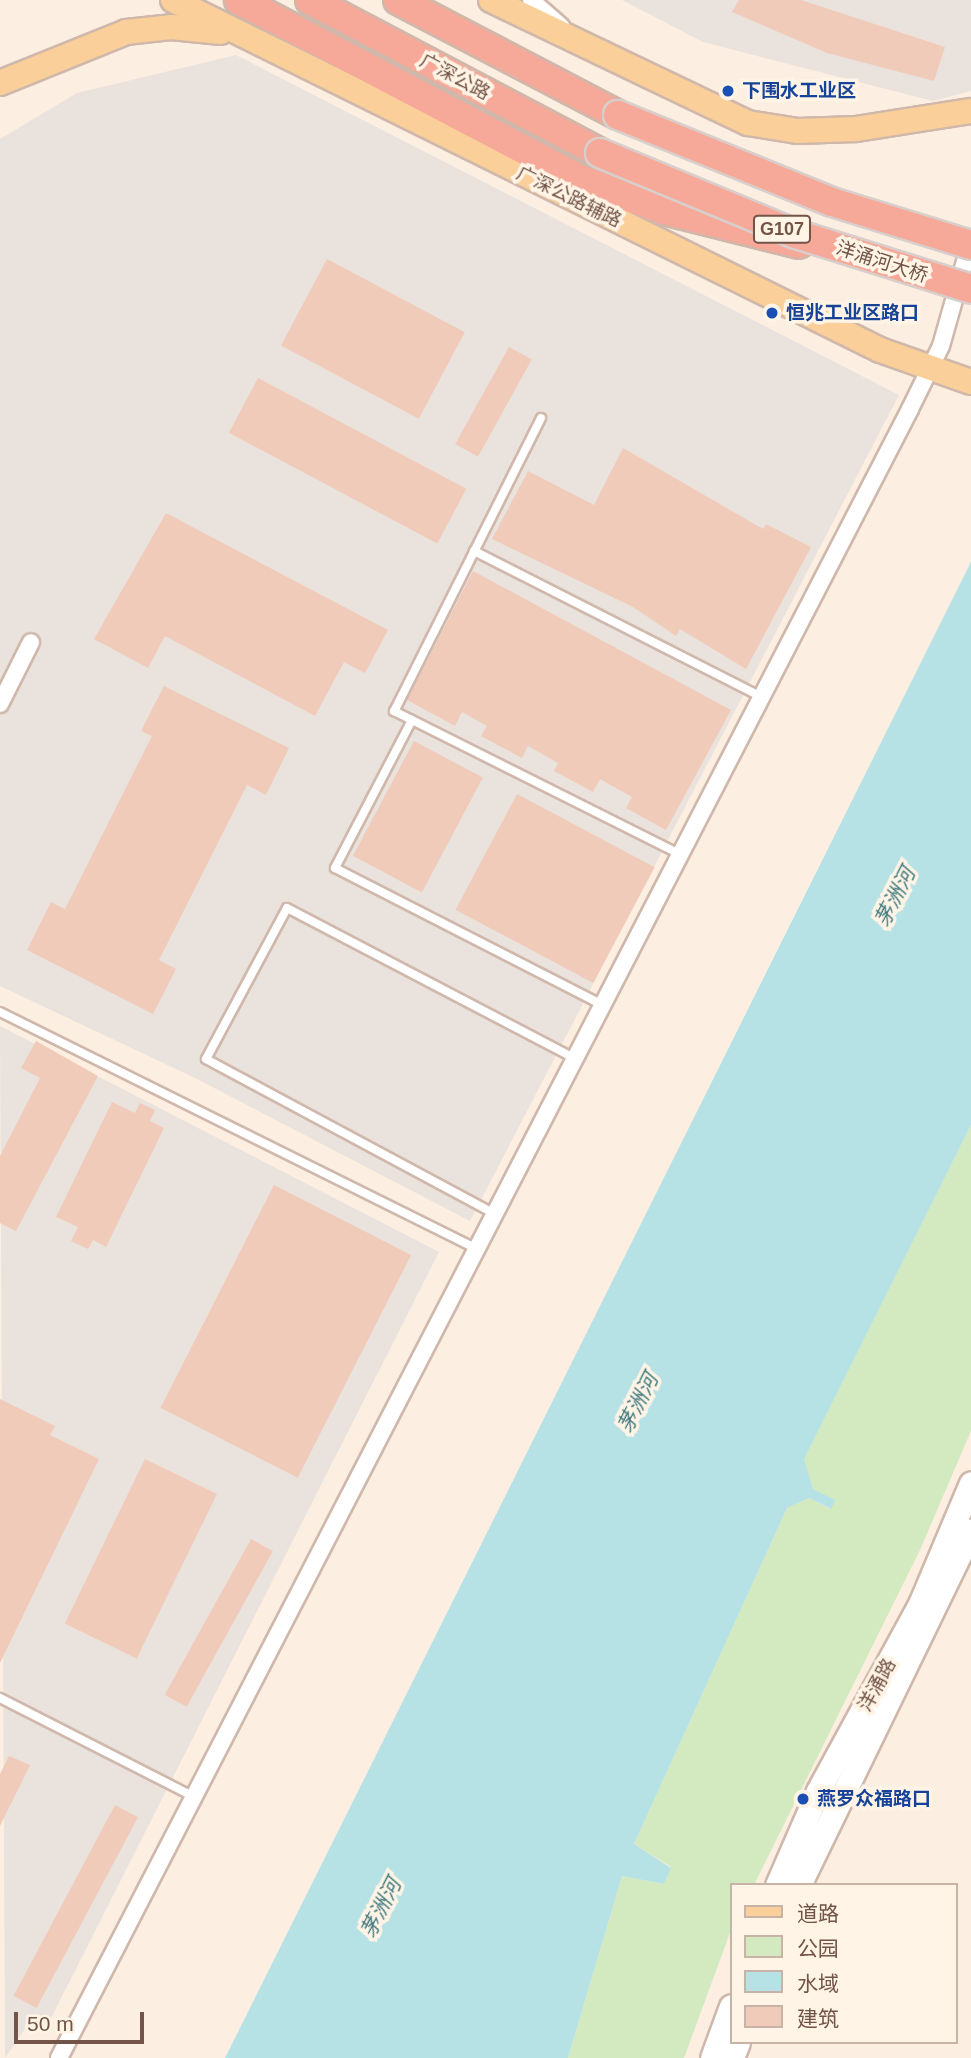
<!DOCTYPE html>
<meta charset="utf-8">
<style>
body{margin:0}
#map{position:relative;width:971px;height:2058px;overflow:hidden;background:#fcefe1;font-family:Arial,"Noto Sans SC",sans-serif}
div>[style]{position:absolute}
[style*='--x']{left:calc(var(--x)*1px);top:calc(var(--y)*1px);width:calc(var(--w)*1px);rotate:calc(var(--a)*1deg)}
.industrial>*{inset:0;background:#eae2dc}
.green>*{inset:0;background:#d3e9c0}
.water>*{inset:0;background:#b6e1e5}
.building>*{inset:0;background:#f1cbb9;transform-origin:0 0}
.roads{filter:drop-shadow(2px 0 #cfb8ab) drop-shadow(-2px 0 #cfb8ab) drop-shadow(0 2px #cfb8ab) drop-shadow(0 -2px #cfb8ab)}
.lane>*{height:8px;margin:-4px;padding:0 4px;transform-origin:4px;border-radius:4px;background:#fff}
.street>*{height:16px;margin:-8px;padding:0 8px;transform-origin:8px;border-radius:8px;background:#fff}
.secondary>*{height:23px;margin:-11.5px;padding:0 11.5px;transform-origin:11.5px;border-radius:11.5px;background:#fff}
.primary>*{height:24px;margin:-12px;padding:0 12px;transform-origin:12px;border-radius:12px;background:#facf99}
.highway>*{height:28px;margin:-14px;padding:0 14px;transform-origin:14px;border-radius:14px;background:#f6a998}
.bridges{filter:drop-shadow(2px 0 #d8cfcc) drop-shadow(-2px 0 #d8cfcc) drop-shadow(0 2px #d8cfcc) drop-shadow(0 -2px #d8cfcc)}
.highway-bridge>*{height:28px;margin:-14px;padding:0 14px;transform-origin:14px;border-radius:14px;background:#f6a998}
.dots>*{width:19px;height:19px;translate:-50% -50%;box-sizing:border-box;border:4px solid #fff4e6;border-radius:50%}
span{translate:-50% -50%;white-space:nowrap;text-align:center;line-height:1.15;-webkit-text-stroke:7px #fff4e6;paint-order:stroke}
.shield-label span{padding:2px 5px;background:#fff4e6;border:2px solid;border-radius:5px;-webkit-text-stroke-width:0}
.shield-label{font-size:18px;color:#725448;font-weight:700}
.street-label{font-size:19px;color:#725448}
.transit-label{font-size:19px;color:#164399;font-weight:700}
.left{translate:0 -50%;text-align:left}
.water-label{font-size:21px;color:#3f797f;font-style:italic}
.legend{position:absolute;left:730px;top:1883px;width:228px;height:161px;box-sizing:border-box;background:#fff4e6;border:2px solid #c7b4a7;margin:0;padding:9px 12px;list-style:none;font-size:21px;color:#725448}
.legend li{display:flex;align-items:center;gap:14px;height:35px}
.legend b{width:35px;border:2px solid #c7b4a7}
.scale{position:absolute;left:14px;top:2012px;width:130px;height:32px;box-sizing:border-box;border:4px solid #725448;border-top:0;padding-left:9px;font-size:21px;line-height:24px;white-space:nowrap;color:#725448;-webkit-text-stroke:5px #fff4e6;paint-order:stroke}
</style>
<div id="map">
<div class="industrial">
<div style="clip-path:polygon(622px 0,971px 0,971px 91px,933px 101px,703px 42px)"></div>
<div style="clip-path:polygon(236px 55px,899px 395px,470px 1221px,195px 1078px,0 986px,0 139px,77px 93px)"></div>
<div style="clip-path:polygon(0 1026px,439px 1252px,48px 2024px,31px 2020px,5px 2058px)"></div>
</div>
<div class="green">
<div style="clip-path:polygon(971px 1125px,971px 1431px,920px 1550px,754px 1885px,731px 1885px,731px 1930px,684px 2058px,568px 2058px,622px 1876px,664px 1884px,671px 1867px,634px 1844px,787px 1508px,809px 1498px,830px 1509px,813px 1489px,803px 1459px)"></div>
</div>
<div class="water">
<div style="clip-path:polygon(971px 562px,971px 1125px,804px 1459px,813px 1489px,835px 1500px,831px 1509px,809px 1498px,787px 1508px,634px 1844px,671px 1868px,664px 1884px,622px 1876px,568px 2058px,225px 2058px)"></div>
</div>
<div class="building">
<div style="clip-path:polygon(739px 0,801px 0,945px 47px,934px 81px,827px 53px,732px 12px)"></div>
<div style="left:327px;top:259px;width:156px;height:98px;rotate:28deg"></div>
<div style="left:509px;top:347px;width:26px;height:111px;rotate:29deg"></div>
<div style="left:258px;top:378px;width:236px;height:62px;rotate:28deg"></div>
<div style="clip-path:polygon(623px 448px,763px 529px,766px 524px,811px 547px,746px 669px,680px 629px,676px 636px,633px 607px,492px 539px,528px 471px,594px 505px)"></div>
<div style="clip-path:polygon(166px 513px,388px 630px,365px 673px,344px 662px,315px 716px,165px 636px,148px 668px,94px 639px)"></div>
<div style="clip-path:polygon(473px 571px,731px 710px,666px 830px,626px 808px,632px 797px,600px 779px,593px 792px,554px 771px,558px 763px,528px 746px,522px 758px,481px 736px,487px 726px,462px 712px,455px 726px,407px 700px)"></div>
<div style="clip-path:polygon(164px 686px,289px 748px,266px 795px,247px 785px,159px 960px,176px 969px,153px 1014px,27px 950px,51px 902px,65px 909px,152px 736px,141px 731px)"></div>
<div style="left:414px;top:741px;width:78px;height:130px;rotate:28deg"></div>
<div style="left:517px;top:794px;width:156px;height:131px;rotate:28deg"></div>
<div style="clip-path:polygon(36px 1041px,98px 1076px,16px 1231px,0 1223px,0 1156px,40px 1078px,21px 1068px)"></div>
<div style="clip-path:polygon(112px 1102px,135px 1113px,140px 1103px,155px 1110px,150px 1121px,164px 1128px,106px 1247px,93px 1240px,88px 1249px,71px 1241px,78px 1227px,56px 1217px)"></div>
<div style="left:274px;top:1185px;width:154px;height:250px;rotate:27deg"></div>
<div style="clip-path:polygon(0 1399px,55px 1426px,50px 1435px,99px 1459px,0 1663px)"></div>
<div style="left:145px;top:1459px;width:80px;height:183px;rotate:26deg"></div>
<div style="left:251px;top:1539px;width:25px;height:178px;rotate:29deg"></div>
<div style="clip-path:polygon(9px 1756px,30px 1765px,0 1826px,0 1774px)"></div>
<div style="left:115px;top:1805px;width:26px;height:216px;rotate:28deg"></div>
</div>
<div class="roads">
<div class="lane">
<div style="--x:541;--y:418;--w:328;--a:116.6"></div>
<div style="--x:394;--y:711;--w:321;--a:26.6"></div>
<div style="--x:474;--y:551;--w:323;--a:26.9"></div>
<div style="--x:412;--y:720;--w:167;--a:117.5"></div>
<div style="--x:335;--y:868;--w:301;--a:27.1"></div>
<div style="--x:0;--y:1012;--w:533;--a:26.42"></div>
<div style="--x:495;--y:1214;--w:328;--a:-151.8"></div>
<div style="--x:206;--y:1059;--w:171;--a:-61.8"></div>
<div style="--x:287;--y:908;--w:326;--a:27.6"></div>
<div style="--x:0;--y:1698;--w:218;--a:27"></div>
</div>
<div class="street">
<div style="--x:531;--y:0;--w:40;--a:41"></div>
<div style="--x:0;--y:704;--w:69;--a:-63.4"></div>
<div style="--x:59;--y:2058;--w:1856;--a:-62.7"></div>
<div style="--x:910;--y:409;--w:70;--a:-63.8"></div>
<div style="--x:941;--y:346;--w:110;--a:-74.2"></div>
</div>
<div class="secondary">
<div style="--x:777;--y:1885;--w:103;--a:-66.4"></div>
<div style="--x:818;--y:1791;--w:213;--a:-61.4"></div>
<div style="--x:920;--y:1604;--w:131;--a:-67.1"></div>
<div style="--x:799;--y:1885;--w:394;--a:-64.1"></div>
<div style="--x:712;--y:2058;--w:55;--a:-69.9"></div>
<div style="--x:732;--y:2058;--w:17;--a:-69"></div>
</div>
<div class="primary">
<div style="--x:173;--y:0;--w:789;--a:26.34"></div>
<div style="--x:880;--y:350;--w:96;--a:19.4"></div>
<div style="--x:491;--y:0;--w:285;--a:25.6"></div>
<div style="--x:748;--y:123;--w:51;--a:9.1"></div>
<div style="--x:798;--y:131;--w:58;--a:-2"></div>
<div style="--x:856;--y:129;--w:116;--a:-8.9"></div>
<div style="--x:0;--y:83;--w:136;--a:-22"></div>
<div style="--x:126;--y:32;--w:45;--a:-6.3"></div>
<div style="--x:171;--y:27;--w:50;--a:5.7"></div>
</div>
<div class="highway">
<div style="--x:239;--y:0;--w:383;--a:27.7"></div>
<div style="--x:578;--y:178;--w:91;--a:20.6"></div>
<div style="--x:663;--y:210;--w:140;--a:14"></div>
<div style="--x:310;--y:0;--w:328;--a:27.8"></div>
<div style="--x:398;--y:0;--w:248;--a:27.6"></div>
</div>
</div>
<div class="bridges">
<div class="highway-bridge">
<div style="--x:618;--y:115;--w:231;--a:22.1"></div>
<div style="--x:832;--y:202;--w:145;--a:17.2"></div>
<div style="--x:600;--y:153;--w:212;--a:22.5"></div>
<div style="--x:796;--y:234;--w:183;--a:17.4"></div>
</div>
</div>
<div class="dots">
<div style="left:728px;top:91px;background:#1a4fb4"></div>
<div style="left:772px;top:313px;background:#1a4fb4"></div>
<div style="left:803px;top:1799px;background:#1a4fb4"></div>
</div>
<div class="shield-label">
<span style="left:782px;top:229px">G107</span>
</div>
<div class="street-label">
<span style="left:455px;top:77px;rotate:28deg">广深公路</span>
<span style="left:569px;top:197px;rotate:26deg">广深公路辅路</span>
<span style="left:882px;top:262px;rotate:18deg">洋涌河大桥</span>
<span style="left:877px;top:1685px;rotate:-61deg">洋涌路</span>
</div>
<div class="transit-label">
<span class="left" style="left:742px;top:91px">下围水工业区</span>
<span class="left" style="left:786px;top:313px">恒兆工业区路口</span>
<span class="left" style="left:817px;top:1799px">燕罗众福路口</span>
</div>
<div class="water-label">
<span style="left:895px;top:897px;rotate:-63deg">茅洲河</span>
<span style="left:638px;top:1403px;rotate:-63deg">茅洲河</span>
<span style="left:381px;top:1908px;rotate:-63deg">茅洲河</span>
</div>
<ul class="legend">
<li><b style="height:9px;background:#facf99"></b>道路</li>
<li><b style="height:19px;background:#d3e9c0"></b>公园</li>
<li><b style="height:19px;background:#b6e1e5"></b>水域</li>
<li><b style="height:19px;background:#f1cbb9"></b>建筑</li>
</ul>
<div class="scale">50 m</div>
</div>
